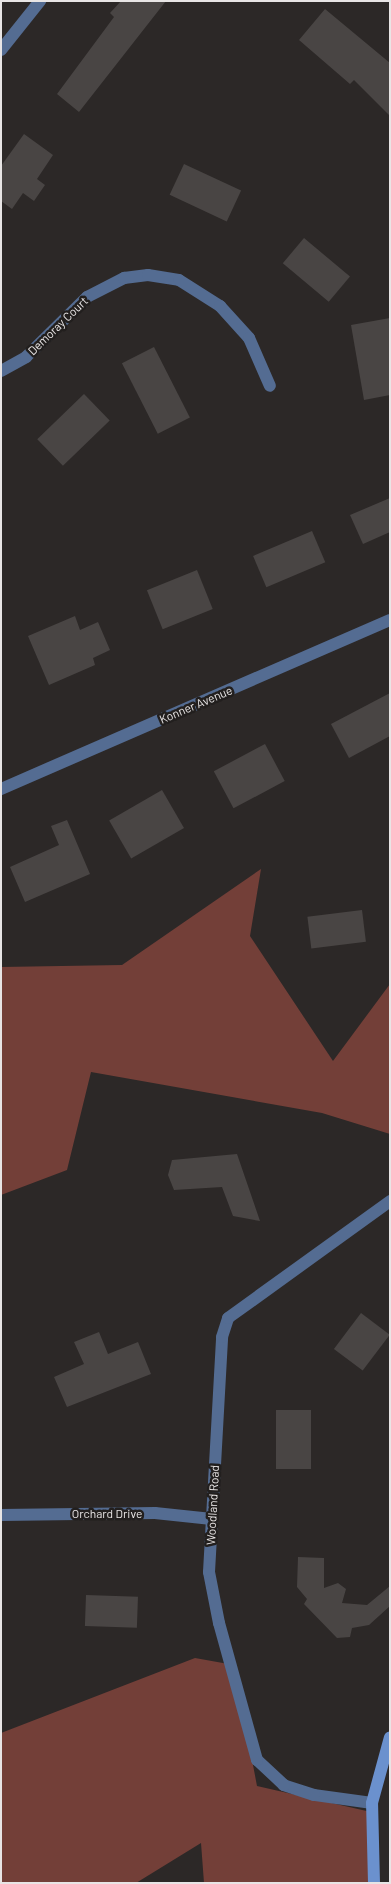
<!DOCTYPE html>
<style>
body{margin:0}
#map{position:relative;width:391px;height:1884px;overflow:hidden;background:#2c2827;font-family:Barlow,sans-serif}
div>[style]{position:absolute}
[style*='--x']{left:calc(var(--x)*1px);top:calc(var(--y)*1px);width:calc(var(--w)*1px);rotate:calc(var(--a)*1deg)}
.green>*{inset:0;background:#733f38}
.building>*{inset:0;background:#494544;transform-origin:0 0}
.street>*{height:12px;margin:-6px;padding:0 6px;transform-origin:6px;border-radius:6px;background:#546c92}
.secondary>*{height:12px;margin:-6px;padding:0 6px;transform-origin:6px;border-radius:6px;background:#6b91ce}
span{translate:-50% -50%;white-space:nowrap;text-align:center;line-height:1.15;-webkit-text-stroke:5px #221f1e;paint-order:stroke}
.street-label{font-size:12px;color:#e8e5e5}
.frame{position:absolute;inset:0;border:2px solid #e8e5e5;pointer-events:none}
</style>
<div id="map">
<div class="green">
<div style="clip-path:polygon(261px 869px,250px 936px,333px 1061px,390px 984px,390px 1134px,322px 1113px,91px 1072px,67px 1170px,1px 1195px,1px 967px,122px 965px)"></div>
<div style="clip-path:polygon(195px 1658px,234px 1665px,257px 1786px,371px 1812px,376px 1883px,204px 1883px,201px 1843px,136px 1883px,1px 1883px,1px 1733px)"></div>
</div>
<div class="building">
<div style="clip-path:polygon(121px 1px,166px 1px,79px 112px,57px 94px,114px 17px,110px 13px)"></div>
<div style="clip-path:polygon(325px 9px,390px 63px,390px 116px,354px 80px,350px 84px,299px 40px)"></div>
<div style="clip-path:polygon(24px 134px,53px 155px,37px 179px,45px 185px,34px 201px,23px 193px,12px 209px,1px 201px,1px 166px)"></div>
<div style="left:184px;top:164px;width:63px;height:34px;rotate:25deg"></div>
<div style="left:304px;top:238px;width:60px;height:33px;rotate:40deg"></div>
<div style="clip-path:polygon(390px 318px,390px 395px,364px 400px,351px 325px)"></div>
<div style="left:154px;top:347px;width:79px;height:36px;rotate:63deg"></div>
<div style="left:84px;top:394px;width:37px;height:65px;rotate:46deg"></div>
<div style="clip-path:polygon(390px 498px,390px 532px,363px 544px,350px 515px)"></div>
<div style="left:312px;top:531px;width:34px;height:64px;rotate:67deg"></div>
<div style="left:197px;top:570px;width:42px;height:54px;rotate:68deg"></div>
<div style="clip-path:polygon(75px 616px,80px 630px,98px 622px,110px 650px,93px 658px,95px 665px,49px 685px,28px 636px)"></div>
<div style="clip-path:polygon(390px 693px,390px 736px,349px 758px,331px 724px)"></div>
<div style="left:265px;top:744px;width:42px;height:58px;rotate:62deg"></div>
<div style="left:162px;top:790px;width:44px;height:61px;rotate:60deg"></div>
<div style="clip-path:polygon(67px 820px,90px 874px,25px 902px,10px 867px,59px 845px,51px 826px)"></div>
<div style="left:362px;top:910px;width:32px;height:55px;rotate:83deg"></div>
<div style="clip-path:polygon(237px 1154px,260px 1221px,233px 1216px,222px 1187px,174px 1190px,168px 1175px,172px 1160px)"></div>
<div style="left:361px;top:1313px;width:36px;height:45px;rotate:37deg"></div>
<div style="clip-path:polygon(99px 1332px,108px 1354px,138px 1342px,151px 1374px,67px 1407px,54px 1377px,84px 1364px,74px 1342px)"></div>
<div style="left:276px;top:1410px;width:35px;height:59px"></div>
<div style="clip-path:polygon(298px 1557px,324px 1558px,324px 1588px,338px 1583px,346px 1589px,342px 1603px,367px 1605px,390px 1586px,390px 1606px,369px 1625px,352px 1628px,350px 1637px,337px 1638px,304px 1604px,307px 1599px,297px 1587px)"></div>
<div style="left:86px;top:1595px;width:52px;height:31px;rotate:2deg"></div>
</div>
<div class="street">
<div style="--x:1;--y:50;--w:63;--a:-51.5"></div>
<div style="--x:1;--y:371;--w:29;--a:-29"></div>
<div style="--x:26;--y:357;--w:86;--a:-44.5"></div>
<div style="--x:87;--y:297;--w:42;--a:-27.2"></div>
<div style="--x:124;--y:278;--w:24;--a:-7"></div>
<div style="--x:148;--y:275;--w:31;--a:9"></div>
<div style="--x:179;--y:280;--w:49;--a:32.4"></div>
<div style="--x:220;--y:306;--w:43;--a:47.8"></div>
<div style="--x:249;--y:338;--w:52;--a:66.4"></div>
<div style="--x:1;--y:789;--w:424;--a:-23.5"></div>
<div style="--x:1;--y:1515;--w:154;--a:-0.7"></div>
<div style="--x:155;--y:1513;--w:57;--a:6"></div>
<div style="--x:372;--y:1803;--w:59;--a:-172.1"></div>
<div style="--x:314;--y:1795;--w:32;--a:-162"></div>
<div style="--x:284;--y:1785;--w:37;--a:-137"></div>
<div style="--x:257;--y:1760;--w:142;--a:-105.5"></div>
<div style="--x:219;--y:1623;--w:52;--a:-101.1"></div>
<div style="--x:209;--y:1572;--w:235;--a:-86.8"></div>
<div style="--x:222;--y:1337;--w:20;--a:-72"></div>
<div style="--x:228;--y:1318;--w:200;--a:-35.8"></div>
</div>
<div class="secondary">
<div style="--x:374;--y:1883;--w:80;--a:-91.4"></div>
<div style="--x:372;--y:1803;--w:68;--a:-74.7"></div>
</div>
<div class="street-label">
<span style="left:58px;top:326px;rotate:-44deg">Demoray Court</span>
<span style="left:196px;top:705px;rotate:-23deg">Konner Avenue</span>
<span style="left:213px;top:1505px;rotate:-87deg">Woodland Road</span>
<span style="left:107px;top:1514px">Orchard Drive</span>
</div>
<div class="frame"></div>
</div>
